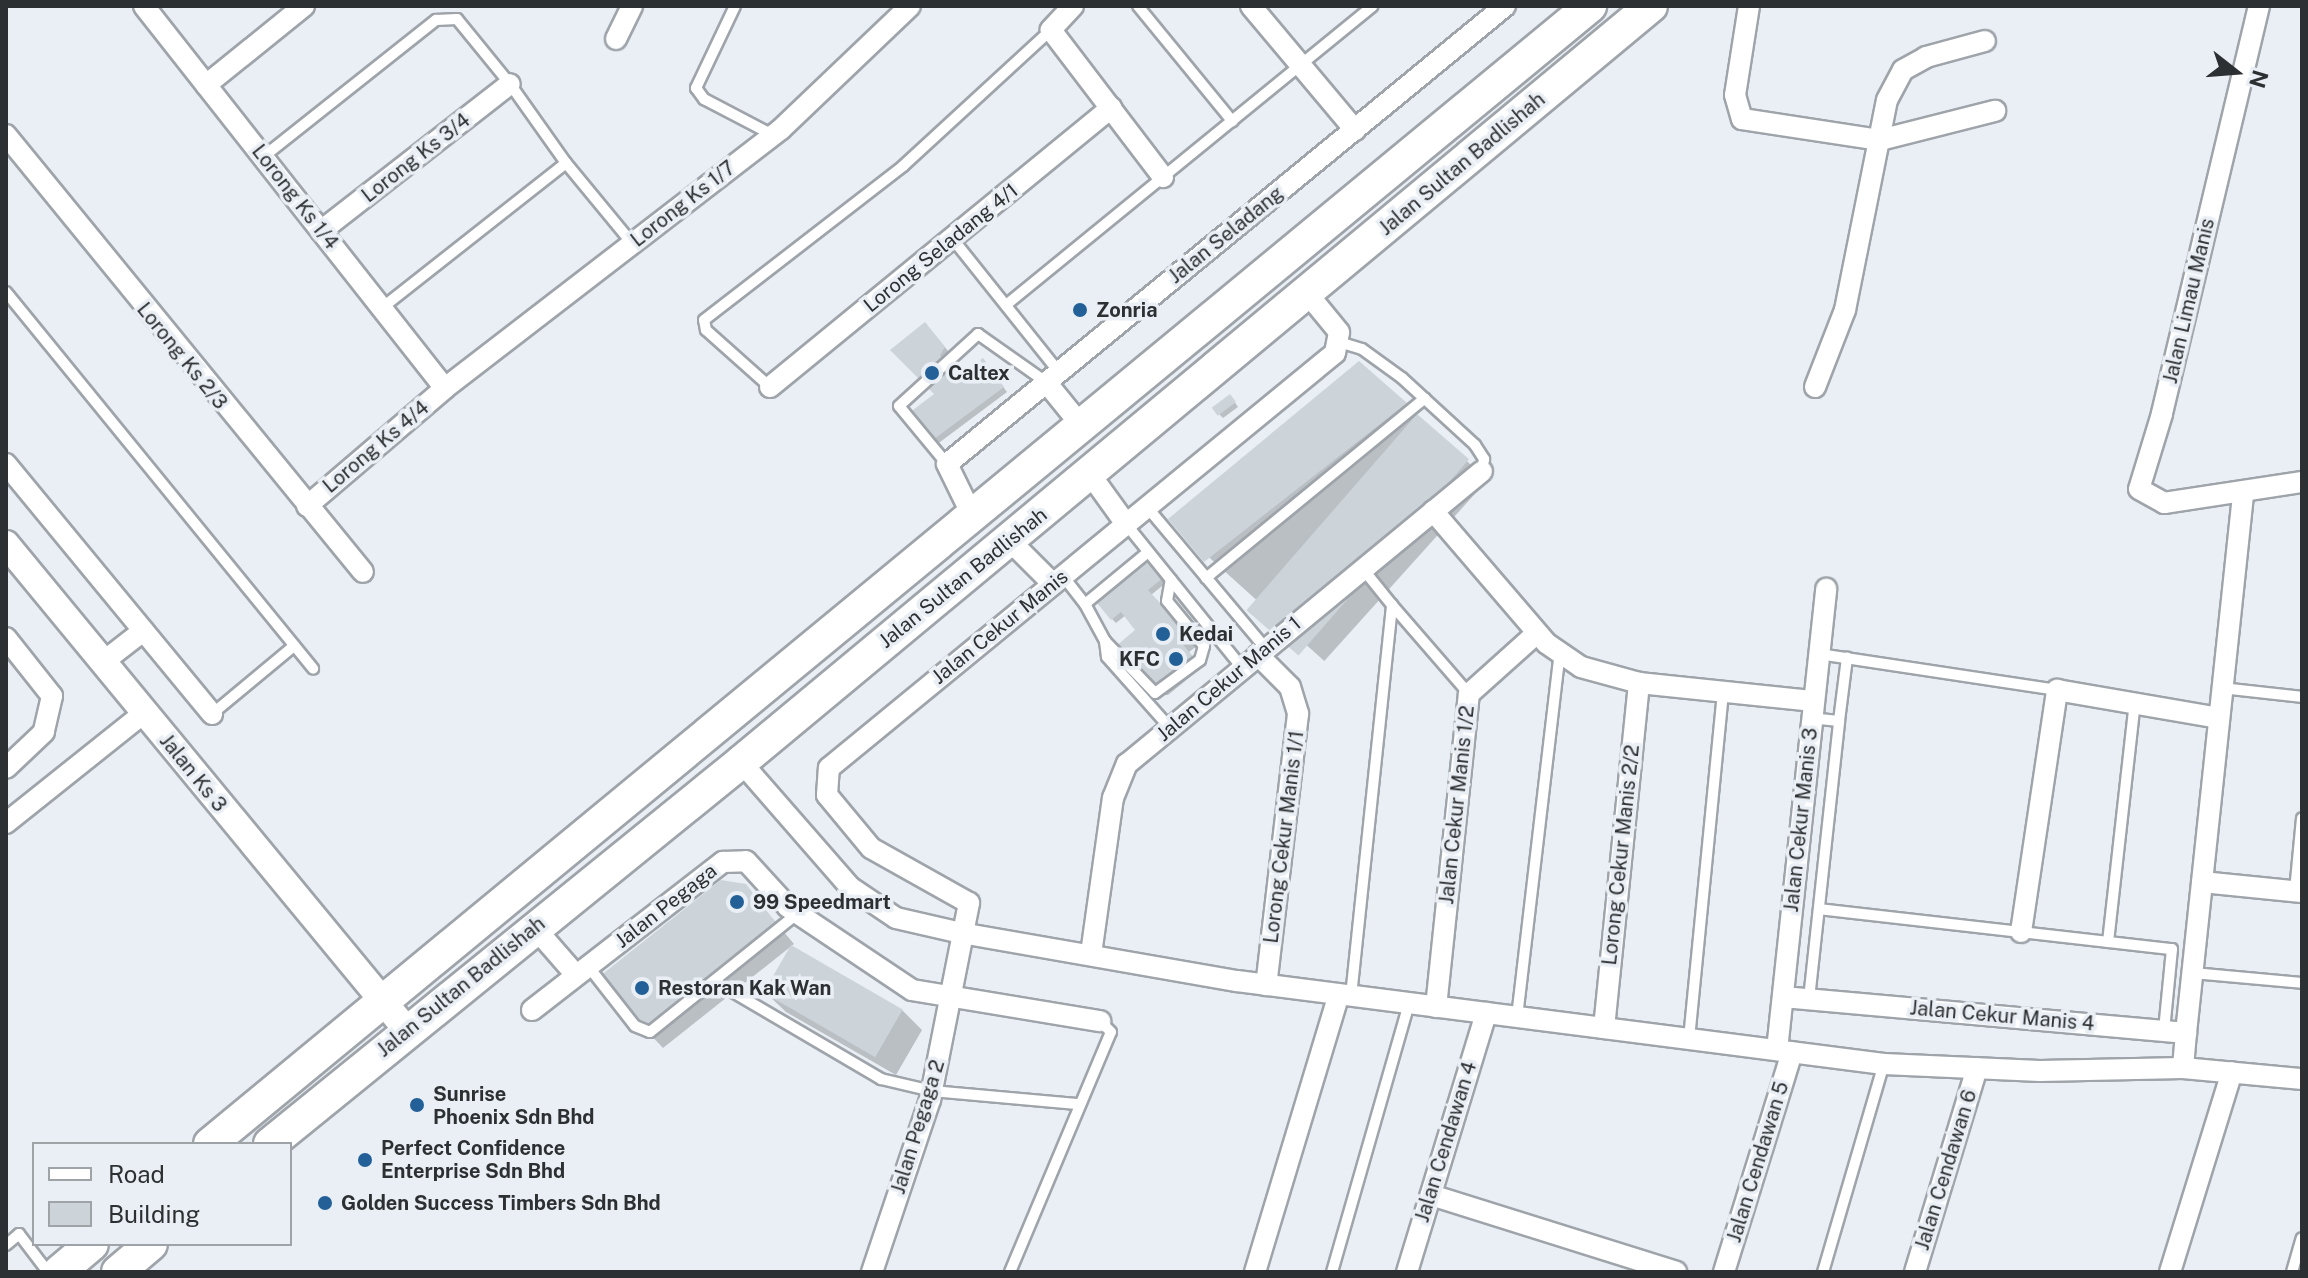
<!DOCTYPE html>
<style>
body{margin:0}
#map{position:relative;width:2308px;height:1278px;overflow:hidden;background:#e9eff5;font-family:"Public Sans",sans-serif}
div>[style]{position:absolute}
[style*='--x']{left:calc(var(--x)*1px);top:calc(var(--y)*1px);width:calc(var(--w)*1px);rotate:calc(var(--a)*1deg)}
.shadow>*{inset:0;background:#0003;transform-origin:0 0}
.building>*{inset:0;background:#ccd3d9;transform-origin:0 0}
.roads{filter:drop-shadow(2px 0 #9ea4aa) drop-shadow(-2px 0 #9ea4aa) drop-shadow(0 2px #9ea4aa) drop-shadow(0 -2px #9ea4aa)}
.service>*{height:10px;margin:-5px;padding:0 5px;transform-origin:5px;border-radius:5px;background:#fff}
.minor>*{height:20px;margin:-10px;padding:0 10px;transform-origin:10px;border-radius:10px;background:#fff}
.tertiary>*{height:26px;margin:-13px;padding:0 13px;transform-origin:13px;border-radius:13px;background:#fff}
.primary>*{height:32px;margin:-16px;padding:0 16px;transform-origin:16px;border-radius:16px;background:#fff}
.dots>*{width:22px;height:22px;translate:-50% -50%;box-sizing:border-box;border:4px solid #e9eff5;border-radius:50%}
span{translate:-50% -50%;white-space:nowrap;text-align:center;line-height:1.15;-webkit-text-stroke:7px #e9eff5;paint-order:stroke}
.street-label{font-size:20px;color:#2d3032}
.poi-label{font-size:20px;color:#2d3032;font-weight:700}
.left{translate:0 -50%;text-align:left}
.right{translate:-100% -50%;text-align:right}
.frame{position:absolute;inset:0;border:8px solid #2d3032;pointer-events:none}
.legend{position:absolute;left:32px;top:1142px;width:260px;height:104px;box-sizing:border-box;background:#e9eff5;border:2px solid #9ea3a7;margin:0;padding:10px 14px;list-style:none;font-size:24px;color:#2d3032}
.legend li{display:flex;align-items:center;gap:16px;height:40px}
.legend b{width:40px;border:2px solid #9ea3a7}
.north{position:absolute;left:2196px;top:32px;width:80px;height:80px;-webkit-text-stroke:6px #e9eff5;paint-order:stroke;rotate:107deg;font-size:22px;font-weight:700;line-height:32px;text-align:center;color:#2d3032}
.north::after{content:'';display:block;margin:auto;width:28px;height:36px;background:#2d3032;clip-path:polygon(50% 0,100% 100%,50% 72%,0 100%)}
</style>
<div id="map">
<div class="shadow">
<div style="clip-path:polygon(934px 334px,953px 357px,945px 364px,956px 379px,987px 365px,1007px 392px,932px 448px,937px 395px,893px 350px)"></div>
<div style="left:1359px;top:364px;width:173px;height:244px;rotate:42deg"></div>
<div style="clip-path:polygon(1234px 401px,1238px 407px,1223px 418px,1219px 414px)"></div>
<div style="clip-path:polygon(1155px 558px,1172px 578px,1151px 595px,1198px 645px,1189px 652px,1201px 668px,1168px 695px,1159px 695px,1149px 685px,1139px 632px,1126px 615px,1116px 623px,1112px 619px)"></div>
<div style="clip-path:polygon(745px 886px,794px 944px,663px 1048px,644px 1028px)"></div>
<div style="clip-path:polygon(766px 993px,902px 1010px,922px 1030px,896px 1075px,786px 1012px)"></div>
</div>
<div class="building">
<div style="clip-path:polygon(925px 322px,945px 347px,940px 355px,956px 377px,983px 358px,1004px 387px,926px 445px,905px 416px,934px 394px,890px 350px)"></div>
<div style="clip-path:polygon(1359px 361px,1407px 403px,1204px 562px,1168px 519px)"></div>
<div style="left:1230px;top:394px;width:10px;height:23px;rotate:53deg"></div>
<div style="left:1417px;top:414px;width:69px;height:260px;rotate:41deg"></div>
<div style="clip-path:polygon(1155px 556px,1169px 573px,1148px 590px,1190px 635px,1181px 642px,1194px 658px,1153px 687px,1115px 647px,1135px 630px,1121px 612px,1111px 620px,1097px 603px)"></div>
<div style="clip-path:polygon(721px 880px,746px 884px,776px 923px,642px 1030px,600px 976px)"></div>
<div style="left:791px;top:945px;width:129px;height:55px;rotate:30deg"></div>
</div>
<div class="roads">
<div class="service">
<div style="--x:735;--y:6;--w:91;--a:115.4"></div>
<div style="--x:696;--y:88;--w:14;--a:54"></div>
<div style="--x:704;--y:99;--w:78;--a:27.6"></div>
<div style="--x:1138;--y:6;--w:149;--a:50.7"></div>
<div style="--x:263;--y:157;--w:221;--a:-38.4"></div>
<div style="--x:436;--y:20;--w:21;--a:-3"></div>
<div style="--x:457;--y:19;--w:84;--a:50.8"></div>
<div style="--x:510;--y:84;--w:97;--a:54.7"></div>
<div style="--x:566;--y:163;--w:234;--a:141.8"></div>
<div style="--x:566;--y:163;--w:104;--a:50.5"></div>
<div style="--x:952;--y:238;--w:171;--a:51.4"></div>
<div style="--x:6;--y:292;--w:486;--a:50.8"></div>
<div style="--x:1006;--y:305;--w:473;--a:-39.2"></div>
<div style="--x:1339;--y:342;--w:24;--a:17"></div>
<div style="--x:1362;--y:349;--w:49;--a:35.9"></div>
<div style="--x:1402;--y:378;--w:99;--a:42.5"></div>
<div style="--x:1475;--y:445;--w:17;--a:57"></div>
<div style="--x:1484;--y:459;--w:12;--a:99"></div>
<div style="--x:770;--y:387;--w:86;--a:-138.3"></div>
<div style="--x:706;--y:330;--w:10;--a:-101"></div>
<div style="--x:704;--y:320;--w:252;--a:-37.7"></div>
<div style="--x:903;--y:166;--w:201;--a:-42.6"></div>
<div style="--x:947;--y:464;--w:75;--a:-129.6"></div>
<div style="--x:899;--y:406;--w:107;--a:-42.3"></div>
<div style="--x:978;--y:334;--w:83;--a:35.2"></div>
<div style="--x:1147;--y:507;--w:185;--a:50"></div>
<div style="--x:1126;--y:524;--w:185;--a:51.1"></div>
<div style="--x:1363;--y:569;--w:46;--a:51.1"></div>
<div style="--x:1063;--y:576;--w:36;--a:52"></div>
<div style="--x:1085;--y:604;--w:42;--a:61.6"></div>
<div style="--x:1105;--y:641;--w:16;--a:83"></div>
<div style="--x:1107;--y:657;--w:95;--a:48.4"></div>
<div style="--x:1206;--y:578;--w:283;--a:-39.4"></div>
<div style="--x:1085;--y:604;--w:82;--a:-39.5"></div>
<div style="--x:1105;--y:641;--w:72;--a:46.1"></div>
<div style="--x:1155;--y:693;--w:56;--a:-36.3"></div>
<div style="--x:1200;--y:660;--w:15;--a:-74"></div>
<div style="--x:1204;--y:646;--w:58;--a:-129.4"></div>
<div style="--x:1167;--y:601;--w:22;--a:-80"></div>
<div style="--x:1819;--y:654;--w:241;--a:8.6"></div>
<div style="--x:2222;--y:688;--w:81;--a:6.4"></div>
<div style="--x:212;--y:714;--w:107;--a:-39.7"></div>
<div style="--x:1839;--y:721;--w:64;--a:-82.8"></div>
<div style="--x:2295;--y:891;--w:73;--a:-84.5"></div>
<div style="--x:1819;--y:909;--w:355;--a:6.5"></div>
<div style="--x:2172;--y:949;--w:82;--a:95.6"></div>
<div style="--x:2108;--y:942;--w:242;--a:-83.6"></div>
<div style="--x:588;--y:966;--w:76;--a:51.9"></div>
<div style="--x:635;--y:1026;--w:16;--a:22"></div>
<div style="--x:650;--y:1032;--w:189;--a:-38.8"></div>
<div style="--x:2193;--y:973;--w:109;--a:5.2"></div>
<div style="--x:714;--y:981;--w:194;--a:30.4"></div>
<div style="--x:881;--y:1079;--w:52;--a:13.2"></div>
<div style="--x:932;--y:1091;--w:148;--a:5.1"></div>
<div style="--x:1351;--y:996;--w:393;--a:-84"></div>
<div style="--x:1392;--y:605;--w:118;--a:49.1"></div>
<div style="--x:1809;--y:999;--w:280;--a:-83.8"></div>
<div style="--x:1839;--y:721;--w:27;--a:-174"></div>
<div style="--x:1517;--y:1017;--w:367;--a:-83.3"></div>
<div style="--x:1689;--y:1039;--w:349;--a:-84.4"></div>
<div style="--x:6;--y:1245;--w:17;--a:-40"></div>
<div style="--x:19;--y:1234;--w:48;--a:52.7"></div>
<div style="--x:1010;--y:1272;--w:260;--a:-67.2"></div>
<div style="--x:1111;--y:1032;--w:16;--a:-135"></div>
<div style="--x:1332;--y:1272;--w:280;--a:-74"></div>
<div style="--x:1823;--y:1272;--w:217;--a:-73.7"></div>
<div style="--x:2292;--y:1272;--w:35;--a:-74"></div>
</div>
<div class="minor">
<div style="--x:144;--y:6;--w:486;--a:51.8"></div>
<div style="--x:1073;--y:6;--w:33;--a:133"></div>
<div style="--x:1051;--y:30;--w:185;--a:52.7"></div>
<div style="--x:1251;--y:6;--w:162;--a:50"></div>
<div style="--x:1749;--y:6;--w:90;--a:98.9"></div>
<div style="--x:1735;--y:95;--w:25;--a:74"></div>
<div style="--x:1742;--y:119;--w:140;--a:8.7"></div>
<div style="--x:1880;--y:140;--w:119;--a:-14.2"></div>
<div style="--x:2259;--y:6;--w:419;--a:103.4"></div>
<div style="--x:2162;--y:414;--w:78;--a:107"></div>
<div style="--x:2139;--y:489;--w:29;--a:29"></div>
<div style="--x:2164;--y:503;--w:140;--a:-8.7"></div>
<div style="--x:616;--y:39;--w:37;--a:-64"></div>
<div style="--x:206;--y:85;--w:126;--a:-38.9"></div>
<div style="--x:6;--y:135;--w:564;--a:50.75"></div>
<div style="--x:321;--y:231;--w:239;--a:-37.9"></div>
<div style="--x:1046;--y:382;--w:55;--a:50.9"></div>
<div style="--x:770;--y:387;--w:441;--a:-39.3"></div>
<div style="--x:1815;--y:387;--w:83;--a:-68.7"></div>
<div style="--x:1845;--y:310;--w:214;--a:-78.7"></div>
<div style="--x:1887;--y:100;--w:34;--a:-62"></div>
<div style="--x:1903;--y:70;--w:26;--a:-29"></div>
<div style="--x:1926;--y:57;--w:61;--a:-15.2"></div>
<div style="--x:6;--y:464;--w:324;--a:50.5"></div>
<div style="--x:1090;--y:474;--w:62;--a:54.2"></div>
<div style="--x:307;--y:506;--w:182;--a:-40.5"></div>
<div style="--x:445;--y:388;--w:424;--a:-37.6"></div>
<div style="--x:781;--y:129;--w:178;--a:-43.6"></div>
<div style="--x:1433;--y:511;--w:174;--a:49.4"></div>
<div style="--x:1546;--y:643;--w:42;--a:34.4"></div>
<div style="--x:1581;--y:667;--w:60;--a:15.4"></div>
<div style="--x:1639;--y:683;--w:176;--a:5.9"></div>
<div style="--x:972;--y:515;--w:57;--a:-116.1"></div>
<div style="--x:947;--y:464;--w:722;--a:-39.38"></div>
<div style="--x:1009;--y:540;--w:62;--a:45"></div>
<div style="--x:6;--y:638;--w:74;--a:51.6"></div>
<div style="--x:52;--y:696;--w:37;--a:103"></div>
<div style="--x:44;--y:732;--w:52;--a:136.5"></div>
<div style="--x:1258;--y:655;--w:45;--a:45"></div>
<div style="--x:1290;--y:687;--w:28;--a:73"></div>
<div style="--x:1298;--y:714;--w:273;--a:96.7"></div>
<div style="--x:103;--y:662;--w:51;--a:-37.8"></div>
<div style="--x:741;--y:762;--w:166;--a:48.9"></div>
<div style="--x:850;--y:887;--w:55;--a:34"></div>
<div style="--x:896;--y:918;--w:67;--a:13"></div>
<div style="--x:961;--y:933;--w:280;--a:9.9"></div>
<div style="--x:1237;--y:981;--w:652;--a:7.31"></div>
<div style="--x:1884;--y:1064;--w:156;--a:2.6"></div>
<div style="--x:2040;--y:1071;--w:143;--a:-1.2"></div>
<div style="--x:2183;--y:1068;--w:120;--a:5.3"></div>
<div style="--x:6;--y:823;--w:176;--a:-38.6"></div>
<div style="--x:2202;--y:882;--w:100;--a:5.7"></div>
<div style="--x:535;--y:928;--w:62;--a:48.9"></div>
<div style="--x:2021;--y:932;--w:245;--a:-81.5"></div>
<div style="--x:2057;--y:690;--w:164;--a:9.8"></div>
<div style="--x:1091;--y:954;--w:158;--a:-82"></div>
<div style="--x:1113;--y:798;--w:37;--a:-68"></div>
<div style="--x:1127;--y:764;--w:460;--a:-39.5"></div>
<div style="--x:1783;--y:997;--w:405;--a:5.1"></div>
<div style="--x:2186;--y:1033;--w:35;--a:95"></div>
<div style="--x:1436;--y:1007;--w:315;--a:-84"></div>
<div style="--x:1469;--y:694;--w:91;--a:-41.9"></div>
<div style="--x:532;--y:1010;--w:242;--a:-37.8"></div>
<div style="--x:723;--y:862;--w:23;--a:-2"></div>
<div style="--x:746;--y:861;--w:62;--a:47.6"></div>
<div style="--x:788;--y:907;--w:149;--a:33.8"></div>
<div style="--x:912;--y:990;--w:191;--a:9.4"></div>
<div style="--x:1604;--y:1028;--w:347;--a:-84.2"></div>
<div style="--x:2186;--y:1033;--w:541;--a:-83.95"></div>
<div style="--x:1777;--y:1050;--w:464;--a:-83.9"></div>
<div style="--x:1431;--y:1195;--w:257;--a:17.4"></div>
<div style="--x:872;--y:1272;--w:182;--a:-71.4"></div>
<div style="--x:930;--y:1100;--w:201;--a:-78.8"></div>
<div style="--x:969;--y:903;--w:112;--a:-150.7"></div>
<div style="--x:871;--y:848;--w:69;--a:-129.7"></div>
<div style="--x:827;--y:795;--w:27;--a:-86"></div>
<div style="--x:829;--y:768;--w:654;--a:-39.36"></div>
<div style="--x:1335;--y:353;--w:21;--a:-79"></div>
<div style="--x:1339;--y:332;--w:50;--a:-129.4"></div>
<div style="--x:1255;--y:1272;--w:290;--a:-73.2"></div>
<div style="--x:1407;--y:1272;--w:271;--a:-73"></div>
<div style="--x:1724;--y:1272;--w:230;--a:-72.8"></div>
<div style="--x:1915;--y:1272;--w:213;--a:-73.1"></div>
<div style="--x:2170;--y:1272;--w:209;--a:-72.8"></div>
</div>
<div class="tertiary">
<div style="--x:6;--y:544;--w:629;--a:50.49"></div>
</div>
<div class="primary">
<div style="--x:210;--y:1144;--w:1789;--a:-39.51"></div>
<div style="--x:270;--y:1144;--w:606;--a:-39.04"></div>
<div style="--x:741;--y:762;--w:1183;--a:-39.72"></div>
<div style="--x:59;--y:1272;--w:43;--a:-40.3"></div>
<div style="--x:118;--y:1272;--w:43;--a:-40.3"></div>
</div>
</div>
<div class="dots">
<div style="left:1080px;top:310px;background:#226097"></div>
<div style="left:932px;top:373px;background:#226097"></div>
<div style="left:1163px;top:634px;background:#226097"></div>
<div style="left:1176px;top:659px;background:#226097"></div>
<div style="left:737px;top:902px;background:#226097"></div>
<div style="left:642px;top:988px;background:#226097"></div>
<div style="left:417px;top:1105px;background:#226097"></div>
<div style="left:365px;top:1160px;background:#226097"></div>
<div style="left:325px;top:1203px;background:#226097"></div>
</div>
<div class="street-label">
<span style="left:416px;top:158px;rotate:-38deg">Lorong Ks 3/4</span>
<span style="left:1462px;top:164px;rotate:-40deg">Jalan Sultan Badlishah</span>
<span style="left:295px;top:197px;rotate:52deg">Lorong Ks 1/4</span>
<span style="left:683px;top:204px;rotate:-38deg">Lorong Ks 1/7</span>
<span style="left:1226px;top:235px;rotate:-39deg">Jalan Seladang</span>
<span style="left:941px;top:248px;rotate:-39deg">Lorong Seladang 4/1</span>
<span style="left:2189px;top:301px;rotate:-77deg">Jalan Limau Manis</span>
<span style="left:182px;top:356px;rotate:51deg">Lorong Ks 2/3</span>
<span style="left:376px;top:447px;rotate:-40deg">Lorong Ks 4/4</span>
<span style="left:963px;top:578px;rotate:-39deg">Jalan Sultan Badlishah</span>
<span style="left:1000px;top:627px;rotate:-39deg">Jalan Cekur Manis</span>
<span style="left:1229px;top:679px;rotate:-40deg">Jalan Cekur Manis 1</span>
<span style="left:193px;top:773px;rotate:51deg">Jalan Ks 3</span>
<span style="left:1457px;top:805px;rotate:-84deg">Jalan Cekur Manis 1/2</span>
<span style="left:1801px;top:820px;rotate:-84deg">Jalan Cekur Manis 3</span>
<span style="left:1284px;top:837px;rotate:-83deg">Lorong Cekur Manis 1/1</span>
<span style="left:1621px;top:855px;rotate:-84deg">Lorong Cekur Manis 2/2</span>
<span style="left:666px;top:906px;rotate:-38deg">Jalan Pegaga</span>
<span style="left:461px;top:987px;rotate:-39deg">Jalan Sultan Badlishah</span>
<span style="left:2002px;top:1016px;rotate:5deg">Jalan Cekur Manis 4</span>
<span style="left:918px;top:1127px;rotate:-73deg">Jalan Pegaga 2</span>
<span style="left:1446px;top:1142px;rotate:-73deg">Jalan Cendawan 4</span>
<span style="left:1758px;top:1162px;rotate:-73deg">Jalan Cendawan 5</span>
<span style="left:1946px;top:1170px;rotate:-73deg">Jalan Cendawan 6</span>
</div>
<div class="poi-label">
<span class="left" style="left:1096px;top:310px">Zonria</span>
<span class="left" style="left:948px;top:373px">Caltex</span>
<span class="left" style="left:1179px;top:634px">Kedai</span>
<span class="right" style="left:1160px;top:659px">KFC</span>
<span class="left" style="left:753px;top:902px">99 Speedmart</span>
<span class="left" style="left:658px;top:988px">Restoran Kak Wan</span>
<span class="left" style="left:433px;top:1106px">Sunrise<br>Phoenix Sdn Bhd</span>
<span class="left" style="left:381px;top:1160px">Perfect Confidence<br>Enterprise Sdn Bhd</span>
<span class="left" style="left:341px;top:1203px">Golden Success Timbers Sdn Bhd</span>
</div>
<div class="frame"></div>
<ul class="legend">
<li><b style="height:10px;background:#fff"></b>Road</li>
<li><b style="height:22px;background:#ccd3d9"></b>Building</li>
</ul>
<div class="north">N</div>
</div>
